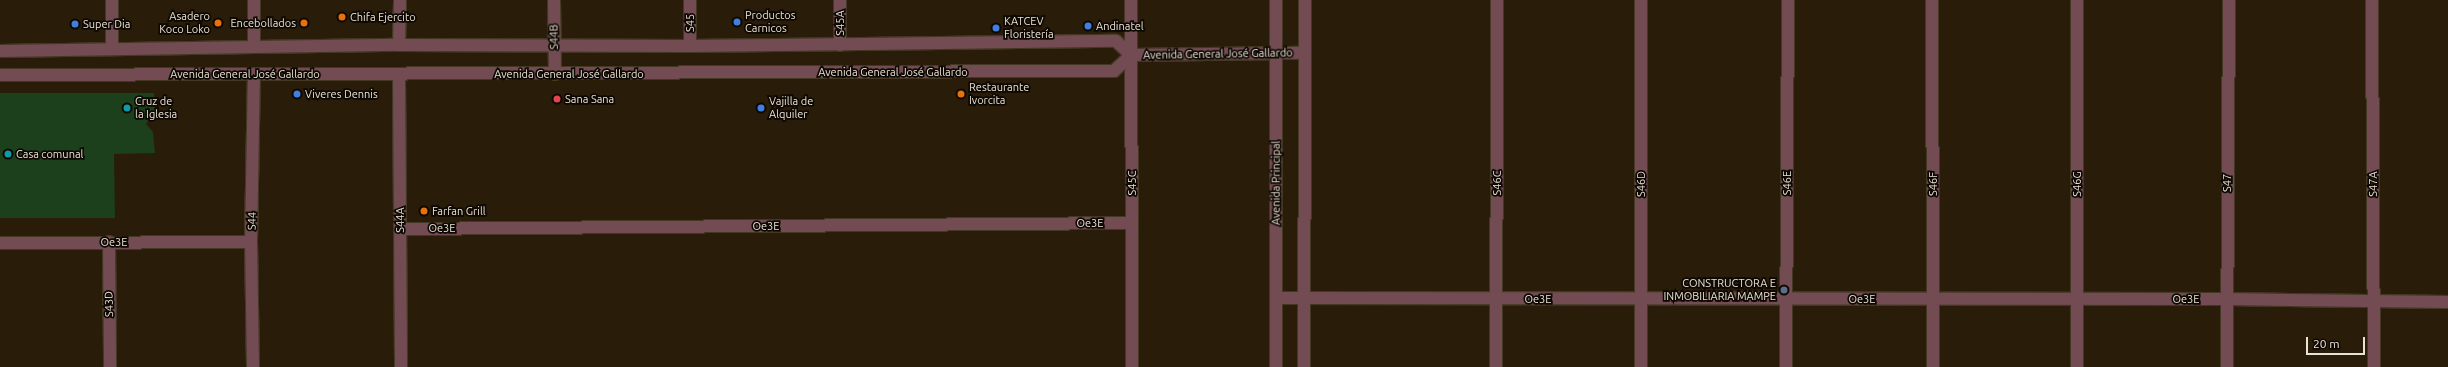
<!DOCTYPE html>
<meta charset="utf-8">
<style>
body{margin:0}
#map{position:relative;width:2448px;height:367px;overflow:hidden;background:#291c08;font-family:Ubuntu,sans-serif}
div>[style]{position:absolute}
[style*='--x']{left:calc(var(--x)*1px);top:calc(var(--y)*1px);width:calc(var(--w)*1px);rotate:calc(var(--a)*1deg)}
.green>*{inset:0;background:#1c3f1c}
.roads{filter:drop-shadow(1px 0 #443825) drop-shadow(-1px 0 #443825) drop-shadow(0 1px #443825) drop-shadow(0 -1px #443825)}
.minor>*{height:12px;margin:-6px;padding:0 6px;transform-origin:6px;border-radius:6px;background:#724c52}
.dots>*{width:11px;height:11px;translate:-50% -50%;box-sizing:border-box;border:2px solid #0d0802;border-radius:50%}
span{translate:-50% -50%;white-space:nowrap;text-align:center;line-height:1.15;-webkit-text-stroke:3.5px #0d0802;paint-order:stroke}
.poi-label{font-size:11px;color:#ebe2d6}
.left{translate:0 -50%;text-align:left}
.right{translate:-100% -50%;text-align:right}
.street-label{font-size:11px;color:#ebe2d6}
.scale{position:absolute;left:2306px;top:337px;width:59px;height:18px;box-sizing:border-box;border:2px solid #ebe2d6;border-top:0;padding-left:5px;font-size:12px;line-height:14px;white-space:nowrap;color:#ebe2d6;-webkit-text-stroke:3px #0d0802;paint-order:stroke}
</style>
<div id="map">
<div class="green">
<div style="clip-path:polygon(0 93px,154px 93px,155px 111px,146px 124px,153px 132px,155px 153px,114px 154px,115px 218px,0 218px)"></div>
</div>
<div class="roads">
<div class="minor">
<div style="--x:112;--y:0;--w:48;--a:90"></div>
<div style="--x:554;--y:0;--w:74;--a:89.2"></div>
<div style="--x:840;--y:0;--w:45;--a:90"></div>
<div style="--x:1131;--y:0;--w:367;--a:89.8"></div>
<div style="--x:1276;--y:0;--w:367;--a:90"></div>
<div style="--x:1641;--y:0;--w:367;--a:90"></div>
<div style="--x:1932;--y:0;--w:367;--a:89.8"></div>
<div style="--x:2372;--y:0;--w:367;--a:89.7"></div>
<div style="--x:399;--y:45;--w:45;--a:-88.7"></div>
<div style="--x:690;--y:46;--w:46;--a:-90"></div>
<div style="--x:254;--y:47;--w:47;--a:-90"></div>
<div style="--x:0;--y:51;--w:399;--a:-0.9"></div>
<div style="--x:399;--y:45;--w:291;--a:0.2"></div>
<div style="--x:690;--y:46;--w:426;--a:-0.7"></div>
<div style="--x:1116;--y:41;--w:21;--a:43"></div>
<div style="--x:399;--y:74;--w:293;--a:89.6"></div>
<div style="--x:0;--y:75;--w:1114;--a:-0.21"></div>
<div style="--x:1114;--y:71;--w:23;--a:-43"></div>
<div style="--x:1131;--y:55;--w:174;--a:-0.7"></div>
<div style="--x:400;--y:229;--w:732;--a:-0.47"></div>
<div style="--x:109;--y:242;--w:125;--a:89.5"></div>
<div style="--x:0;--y:243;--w:251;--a:-0.2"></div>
<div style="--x:1276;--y:298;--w:950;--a:0.06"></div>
<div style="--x:2226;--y:299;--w:222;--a:0.8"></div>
<div style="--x:253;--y:367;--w:125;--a:-90.9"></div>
<div style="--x:251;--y:242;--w:168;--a:-89"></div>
<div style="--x:1304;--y:367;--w:367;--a:-89.8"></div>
<div style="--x:1496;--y:367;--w:367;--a:-89.8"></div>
<div style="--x:1786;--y:367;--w:367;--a:-89.7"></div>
<div style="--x:2077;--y:367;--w:367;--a:-90"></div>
<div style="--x:2227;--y:367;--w:367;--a:-89.7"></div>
</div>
</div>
<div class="dots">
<div style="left:342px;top:17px;background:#e8710a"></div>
<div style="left:737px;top:22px;background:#3f7fe0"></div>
<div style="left:218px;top:23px;background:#e8710a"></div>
<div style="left:304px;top:23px;background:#e8710a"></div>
<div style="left:75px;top:24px;background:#3f7fe0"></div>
<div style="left:1088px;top:26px;background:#3f7fe0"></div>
<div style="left:996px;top:28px;background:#3f7fe0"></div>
<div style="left:297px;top:94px;background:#3f7fe0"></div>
<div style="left:961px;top:94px;background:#e8710a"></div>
<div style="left:557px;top:99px;background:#e0444e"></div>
<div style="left:127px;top:108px;background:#0f9aa8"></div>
<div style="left:761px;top:108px;background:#3f7fe0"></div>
<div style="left:8px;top:154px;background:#0f9aa8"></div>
<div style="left:424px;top:211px;background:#e8710a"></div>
<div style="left:1784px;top:290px;background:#5c6f8a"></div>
</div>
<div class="poi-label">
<span class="left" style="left:745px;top:22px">Productos<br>Carnicos</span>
<span class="right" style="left:210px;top:23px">Asadero<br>Koco Loko</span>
<span class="left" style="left:350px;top:17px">Chifa Ejercito</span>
<span class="left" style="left:1004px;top:28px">KATCEV<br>Floristería</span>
<span class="right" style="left:296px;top:23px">Encebollados</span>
<span class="left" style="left:83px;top:24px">Super Dia</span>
<span class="left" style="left:1096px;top:26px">Andinatel</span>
<span class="left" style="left:969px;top:94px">Restaurante<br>Ivorcita</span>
<span class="left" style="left:305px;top:94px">Viveres Dennis</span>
<span class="left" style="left:565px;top:99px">Sana Sana</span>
<span class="left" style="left:135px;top:108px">Cruz de<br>la Iglesia</span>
<span class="left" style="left:769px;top:108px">Vajilla de<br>Alquiler</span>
<span class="left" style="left:16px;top:154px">Casa comunal</span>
<span class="left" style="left:432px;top:211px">Farfan Grill</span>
<span class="right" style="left:1776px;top:290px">CONSTRUCTORA E<br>INMOBILIARIA MAMPE</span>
</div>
<div class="street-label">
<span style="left:690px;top:23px;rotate:-90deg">S45</span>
<span style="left:840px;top:23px;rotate:-90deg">S45A</span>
<span style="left:554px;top:37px;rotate:-91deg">S44B</span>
<span style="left:1218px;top:54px;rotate:-1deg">Avenida General José Gallardo</span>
<span style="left:893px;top:72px">Avenida General José Gallardo</span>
<span style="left:245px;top:74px">Avenida General José Gallardo</span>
<span style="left:569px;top:74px">Avenida General José Gallardo</span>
<span style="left:1132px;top:183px;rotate:-90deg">S45C</span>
<span style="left:1276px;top:183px;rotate:-90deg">Avenida Principal</span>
<span style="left:1497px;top:183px;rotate:-90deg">S46C</span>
<span style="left:1787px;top:183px;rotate:-90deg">S46E</span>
<span style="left:2227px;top:183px;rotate:-90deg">S47</span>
<span style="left:1641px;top:184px;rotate:-90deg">S46D</span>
<span style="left:1933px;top:184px;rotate:-90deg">S46F</span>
<span style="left:2077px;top:184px;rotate:-90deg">S46G</span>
<span style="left:2373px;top:184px;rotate:-90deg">S47A</span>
<span style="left:400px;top:220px;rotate:-90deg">S44A</span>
<span style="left:252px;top:221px;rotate:-89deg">S44</span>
<span style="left:1090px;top:223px">Oe3E</span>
<span style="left:766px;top:226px">Oe3E</span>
<span style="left:442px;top:228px">Oe3E</span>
<span style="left:114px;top:242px">Oe3E</span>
<span style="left:1538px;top:299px">Oe3E</span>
<span style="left:1862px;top:299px">Oe3E</span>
<span style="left:2186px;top:299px">Oe3E</span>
<span style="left:109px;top:304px;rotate:-91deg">S43D</span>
</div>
<div class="scale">20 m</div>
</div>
